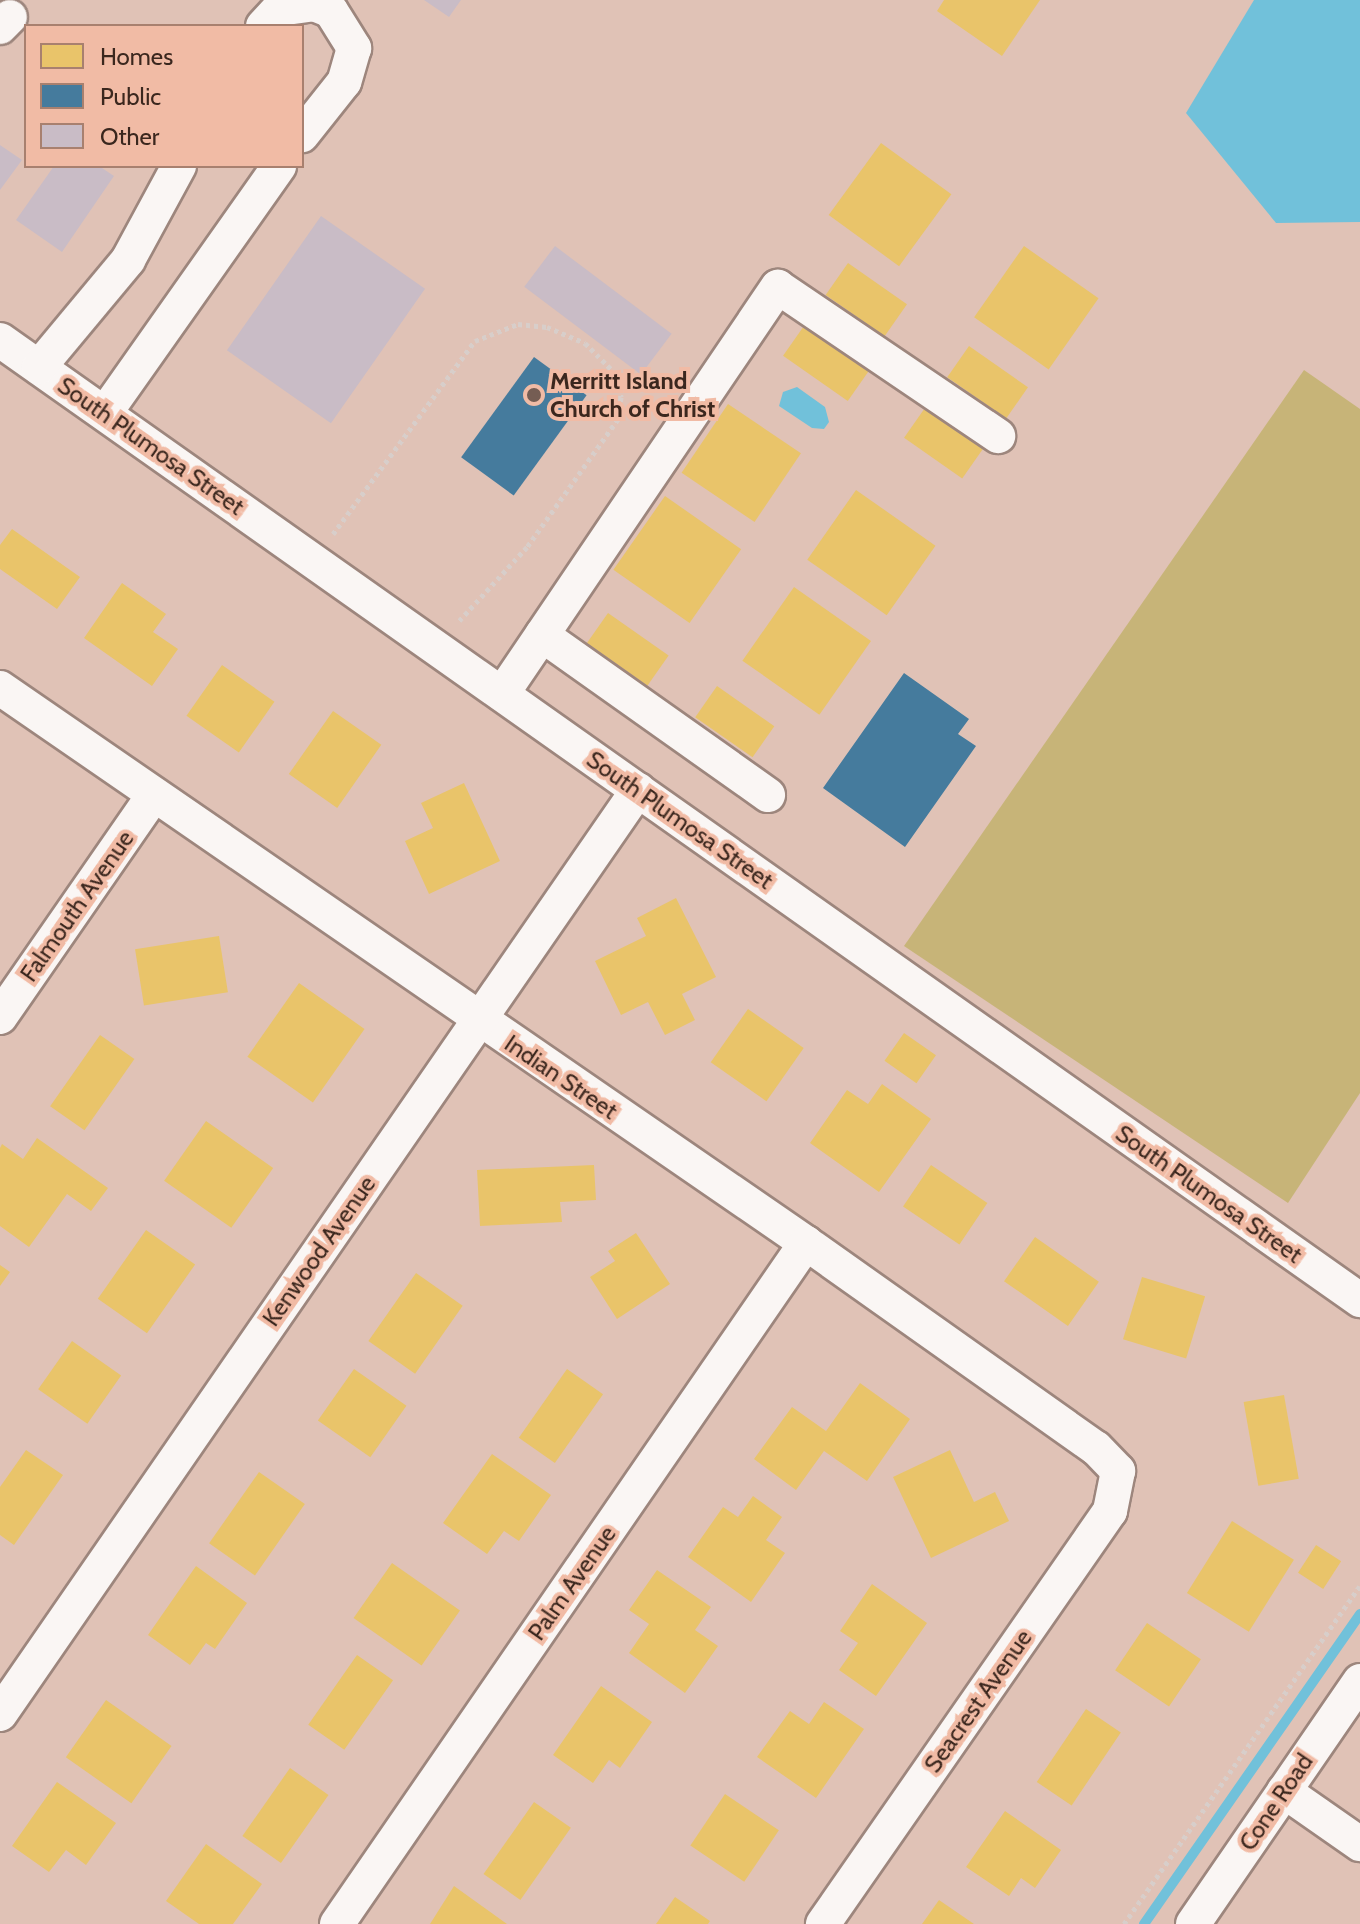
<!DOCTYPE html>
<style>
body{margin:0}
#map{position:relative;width:1360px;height:1924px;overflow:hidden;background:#e0c2b6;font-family:Cabin,sans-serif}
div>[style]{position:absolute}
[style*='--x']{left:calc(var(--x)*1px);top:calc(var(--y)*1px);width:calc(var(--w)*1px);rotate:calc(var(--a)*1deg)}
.green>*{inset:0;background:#c7b478}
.water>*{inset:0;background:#71c1da}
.homes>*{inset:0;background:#e9c46a;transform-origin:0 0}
.public>*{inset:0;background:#457b9d;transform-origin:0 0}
.stream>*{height:10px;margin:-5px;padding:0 5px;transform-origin:5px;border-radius:5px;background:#71c1da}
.building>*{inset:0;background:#c9bcc6;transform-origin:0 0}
.path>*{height:5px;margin-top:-2.5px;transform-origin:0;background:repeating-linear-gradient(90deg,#d8ceca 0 4px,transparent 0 8px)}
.roads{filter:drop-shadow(2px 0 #9d867d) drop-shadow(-2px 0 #9d867d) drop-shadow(0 2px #9d867d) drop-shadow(0 -2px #9d867d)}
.minor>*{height:34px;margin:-17px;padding:0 17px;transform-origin:17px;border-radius:17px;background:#faf6f4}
.dots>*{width:22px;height:22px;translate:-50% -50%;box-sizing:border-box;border:4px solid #f1bba5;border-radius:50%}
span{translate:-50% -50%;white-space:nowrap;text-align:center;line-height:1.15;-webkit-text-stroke:8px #f1bba5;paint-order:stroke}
.poi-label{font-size:24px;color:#3b271e;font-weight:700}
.left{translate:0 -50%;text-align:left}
.street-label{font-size:24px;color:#3b271e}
.legend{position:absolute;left:24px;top:24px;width:280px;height:144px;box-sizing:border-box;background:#f1bba5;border:2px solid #a8806f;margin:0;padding:10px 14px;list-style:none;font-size:24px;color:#3b271e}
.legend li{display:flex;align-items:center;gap:16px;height:40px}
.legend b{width:40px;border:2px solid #a8806f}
</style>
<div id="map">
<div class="green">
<div style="clip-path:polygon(1304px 370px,1360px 409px,1360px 1093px,1288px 1203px,904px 946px)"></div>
</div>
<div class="water">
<div style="clip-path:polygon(1254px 0,1360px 0,1360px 222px,1276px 223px,1186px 113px)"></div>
<div style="clip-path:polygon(797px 387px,825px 407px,829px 422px,824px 429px,812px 428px,779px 406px,783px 392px)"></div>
</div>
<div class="homes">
<div style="clip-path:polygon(944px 0,1040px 0,1002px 56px,937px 11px)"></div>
<div style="left:881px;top:143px;width:87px;height:89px;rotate:36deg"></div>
<div style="left:1024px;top:246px;width:91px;height:87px;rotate:35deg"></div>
<div style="left:848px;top:263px;width:72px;height:39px;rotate:35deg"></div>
<div style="left:806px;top:323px;width:79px;height:40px;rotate:35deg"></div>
<div style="left:969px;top:346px;width:72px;height:38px;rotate:35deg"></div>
<div style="left:728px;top:404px;width:88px;height:83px;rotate:34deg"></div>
<div style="left:927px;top:405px;width:71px;height:40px;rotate:35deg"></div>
<div style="left:856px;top:490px;width:97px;height:85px;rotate:35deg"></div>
<div style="left:665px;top:496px;width:93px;height:90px;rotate:35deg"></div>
<div style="clip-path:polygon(12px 529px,80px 577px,57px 609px,0 569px,0 545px)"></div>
<div style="clip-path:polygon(122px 583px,166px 614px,153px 632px,178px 649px,152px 686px,84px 638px)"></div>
<div style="left:794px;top:587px;width:94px;height:90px;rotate:35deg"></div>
<div style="left:608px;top:613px;width:74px;height:37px;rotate:35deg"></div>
<div style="left:222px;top:665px;width:64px;height:62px;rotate:35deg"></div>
<div style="left:717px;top:686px;width:70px;height:38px;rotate:35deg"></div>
<div style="left:333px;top:711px;width:59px;height:77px;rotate:35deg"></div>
<div style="clip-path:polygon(464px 783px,500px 861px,429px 894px,405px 841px,433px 828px,421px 803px)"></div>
<div style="clip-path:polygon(676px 898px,716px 977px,682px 994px,695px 1020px,665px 1035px,648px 1002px,621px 1015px,595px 961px,646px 936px,637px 918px)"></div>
<div style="left:219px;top:936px;width:57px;height:85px;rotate:81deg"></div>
<div style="left:299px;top:983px;width:80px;height:90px;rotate:35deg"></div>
<div style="left:748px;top:1009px;width:68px;height:65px;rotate:35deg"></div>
<div style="left:904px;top:1033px;width:39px;height:34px;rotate:35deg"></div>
<div style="left:100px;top:1035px;width:42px;height:87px;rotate:35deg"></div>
<div style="clip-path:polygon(882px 1084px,931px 1119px,879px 1192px,810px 1143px,847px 1090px,868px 1104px)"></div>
<div style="left:206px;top:1121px;width:82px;height:73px;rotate:35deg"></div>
<div style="clip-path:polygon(37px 1138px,108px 1188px,91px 1211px,67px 1194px,29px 1247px,0 1226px,0 1148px,2px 1144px,23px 1159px)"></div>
<div style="clip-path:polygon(594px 1165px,596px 1200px,560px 1202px,562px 1222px,480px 1226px,477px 1170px)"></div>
<div style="left:931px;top:1165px;width:68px;height:50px;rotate:34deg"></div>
<div style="left:146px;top:1230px;width:60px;height:84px;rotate:35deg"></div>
<div style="clip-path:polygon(636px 1233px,670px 1284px,617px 1319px,590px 1277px,615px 1261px,608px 1251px)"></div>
<div style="left:1035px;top:1237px;width:78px;height:54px;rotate:35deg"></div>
<div style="clip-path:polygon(0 1265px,10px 1272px,0 1286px)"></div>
<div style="left:416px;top:1273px;width:57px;height:83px;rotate:35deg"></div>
<div style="left:1142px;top:1277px;width:66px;height:65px;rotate:17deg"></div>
<div style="left:72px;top:1341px;width:60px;height:59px;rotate:35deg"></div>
<div style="left:354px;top:1369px;width:64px;height:63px;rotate:35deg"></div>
<div style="left:567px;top:1369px;width:44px;height:84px;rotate:35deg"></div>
<div style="clip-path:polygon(860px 1383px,910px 1419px,867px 1481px,824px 1451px,796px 1490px,754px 1459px,792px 1407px,826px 1431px)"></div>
<div style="left:1284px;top:1395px;width:85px;height:41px;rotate:80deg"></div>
<div style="clip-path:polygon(26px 1450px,63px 1475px,14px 1545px,0 1535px,0 1487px)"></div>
<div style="clip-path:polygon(950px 1450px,974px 1502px,995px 1492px,1009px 1521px,931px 1558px,893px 1477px)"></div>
<div style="clip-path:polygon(492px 1454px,551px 1495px,519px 1541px,504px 1531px,487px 1554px,443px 1523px)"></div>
<div style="left:259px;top:1472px;width:56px;height:87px;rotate:35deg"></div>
<div style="clip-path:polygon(753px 1496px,782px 1517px,766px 1540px,785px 1553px,751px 1602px,688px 1557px,723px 1507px,738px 1517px)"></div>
<div style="left:1232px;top:1521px;width:73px;height:85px;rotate:32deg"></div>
<div style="left:1316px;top:1545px;width:30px;height:33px;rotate:33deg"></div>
<div style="left:392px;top:1563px;width:83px;height:67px;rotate:35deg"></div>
<div style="clip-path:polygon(196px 1566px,247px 1603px,215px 1649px,206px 1643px,190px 1665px,148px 1635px)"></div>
<div style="clip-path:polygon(657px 1570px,711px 1607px,695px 1630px,718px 1646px,685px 1693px,629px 1653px,649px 1624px,629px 1610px)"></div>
<div style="clip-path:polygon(872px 1584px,927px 1623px,876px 1696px,839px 1670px,858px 1643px,840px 1631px)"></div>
<div style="left:1147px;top:1623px;width:65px;height:57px;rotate:34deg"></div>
<div style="left:357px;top:1655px;width:44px;height:85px;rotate:35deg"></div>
<div style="clip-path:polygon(601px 1686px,652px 1722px,620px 1768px,609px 1760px,593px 1783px,553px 1755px)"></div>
<div style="left:106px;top:1700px;width:80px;height:70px;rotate:35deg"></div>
<div style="clip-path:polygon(824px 1702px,864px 1729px,816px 1798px,757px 1757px,790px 1711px,809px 1724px)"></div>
<div style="left:1086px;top:1709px;width:42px;height:88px;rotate:34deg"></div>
<div style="left:290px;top:1768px;width:47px;height:83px;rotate:35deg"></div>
<div style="clip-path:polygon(57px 1782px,116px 1823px,86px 1865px,66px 1850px,49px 1872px,12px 1846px)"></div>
<div style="left:725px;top:1794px;width:65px;height:62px;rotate:34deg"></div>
<div style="left:534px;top:1802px;width:45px;height:88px;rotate:35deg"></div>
<div style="clip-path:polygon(1005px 1811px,1061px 1850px,1035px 1888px,1021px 1878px,1009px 1896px,966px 1867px)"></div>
<div style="clip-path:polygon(206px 1844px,262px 1884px,233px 1924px,199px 1924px,166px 1901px)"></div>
<div style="clip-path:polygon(454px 1886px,507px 1924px,430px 1924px)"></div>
<div style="clip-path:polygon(675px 1897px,710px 1921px,708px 1924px,656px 1924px)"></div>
<div style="clip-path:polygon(939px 1900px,974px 1924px,922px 1924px)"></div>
</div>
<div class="public">
<div style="left:534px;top:357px;width:65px;height:124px;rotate:36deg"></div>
<div style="clip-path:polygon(904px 673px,969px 719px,958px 734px,976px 746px,905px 847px,823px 788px)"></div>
</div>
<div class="stream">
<div style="--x:1144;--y:1924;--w:378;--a:-55.1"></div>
</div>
<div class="building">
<div style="clip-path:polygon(424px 0,461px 0,449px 17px)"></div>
<div style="clip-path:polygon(0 145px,22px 160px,0 190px)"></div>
<div style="clip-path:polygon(54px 166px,99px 166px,114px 176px,62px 252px,16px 220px)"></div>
<div style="left:321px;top:216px;width:127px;height:164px;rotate:35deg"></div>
<div style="left:555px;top:246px;width:146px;height:51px;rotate:37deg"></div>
</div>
<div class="path">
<div style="--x:333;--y:534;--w:240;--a:-53.7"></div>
<div style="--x:475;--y:341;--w:46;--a:-21.6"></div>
<div style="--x:518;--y:324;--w:29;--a:6"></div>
<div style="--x:547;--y:327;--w:41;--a:22.8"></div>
<div style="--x:585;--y:343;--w:41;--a:45"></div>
<div style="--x:614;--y:372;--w:26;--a:74"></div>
<div style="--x:621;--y:397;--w:22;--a:98"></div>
<div style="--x:618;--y:419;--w:157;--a:125.4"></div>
<div style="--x:527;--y:547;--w:102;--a:132.6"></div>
<div style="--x:1124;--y:1924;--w:412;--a:-55.1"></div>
</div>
<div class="roads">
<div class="minor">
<div style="--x:263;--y:26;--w:23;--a:-47"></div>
<div style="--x:279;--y:9;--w:35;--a:-8"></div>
<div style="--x:314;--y:4;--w:18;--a:22"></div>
<div style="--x:331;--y:11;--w:44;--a:58.1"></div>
<div style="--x:354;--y:48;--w:35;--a:106"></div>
<div style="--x:344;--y:82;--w:68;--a:128.4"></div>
<div style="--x:0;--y:27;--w:14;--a:-45"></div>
<div style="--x:0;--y:340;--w:1665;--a:35.22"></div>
<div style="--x:39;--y:367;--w:139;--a:-50.2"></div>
<div style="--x:128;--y:260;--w:107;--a:-61.5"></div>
<div style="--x:105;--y:413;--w:302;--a:-54.8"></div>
<div style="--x:542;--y:635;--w:277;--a:35.3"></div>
<div style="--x:0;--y:688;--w:979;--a:34.55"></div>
<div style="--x:806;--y:1243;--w:355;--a:35.3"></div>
<div style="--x:1096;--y:1448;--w:32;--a:46"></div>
<div style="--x:1118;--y:1471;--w:41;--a:101.3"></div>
<div style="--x:1110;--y:1511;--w:503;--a:124.8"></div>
<div style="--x:502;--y:694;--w:492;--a:-55.9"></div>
<div style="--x:778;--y:287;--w:266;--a:34.1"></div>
<div style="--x:0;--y:1017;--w:269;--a:-55.3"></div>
<div style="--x:0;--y:1714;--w:1123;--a:-55.38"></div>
<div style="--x:1284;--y:1791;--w:93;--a:34.9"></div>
<div style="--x:337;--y:1924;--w:827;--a:-55.45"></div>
<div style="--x:1193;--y:1924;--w:295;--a:-55.5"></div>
</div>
</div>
<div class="dots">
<div style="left:534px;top:395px;background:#755d53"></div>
</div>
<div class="poi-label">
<span class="left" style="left:550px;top:395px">Merritt Island<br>Church of Christ</span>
</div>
<div class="street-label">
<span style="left:151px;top:446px;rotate:35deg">South Plumosa Street</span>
<span style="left:680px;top:820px;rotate:35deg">South Plumosa Street</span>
<span style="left:77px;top:906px;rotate:-55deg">Falmouth Avenue</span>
<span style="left:561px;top:1077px;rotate:34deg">Indian Street</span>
<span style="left:1209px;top:1194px;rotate:35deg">South Plumosa Street</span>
<span style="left:319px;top:1251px;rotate:-55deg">Kenwood Avenue</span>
<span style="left:572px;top:1583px;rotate:-55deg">Palm Avenue</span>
<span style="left:978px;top:1701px;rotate:-55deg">Seacrest Avenue</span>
<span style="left:1276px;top:1802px;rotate:-56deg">Cone Road</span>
</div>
<ul class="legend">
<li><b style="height:22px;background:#e9c46a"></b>Homes</li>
<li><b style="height:22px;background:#457b9d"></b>Public</li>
<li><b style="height:22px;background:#c9bcc6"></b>Other</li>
</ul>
</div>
